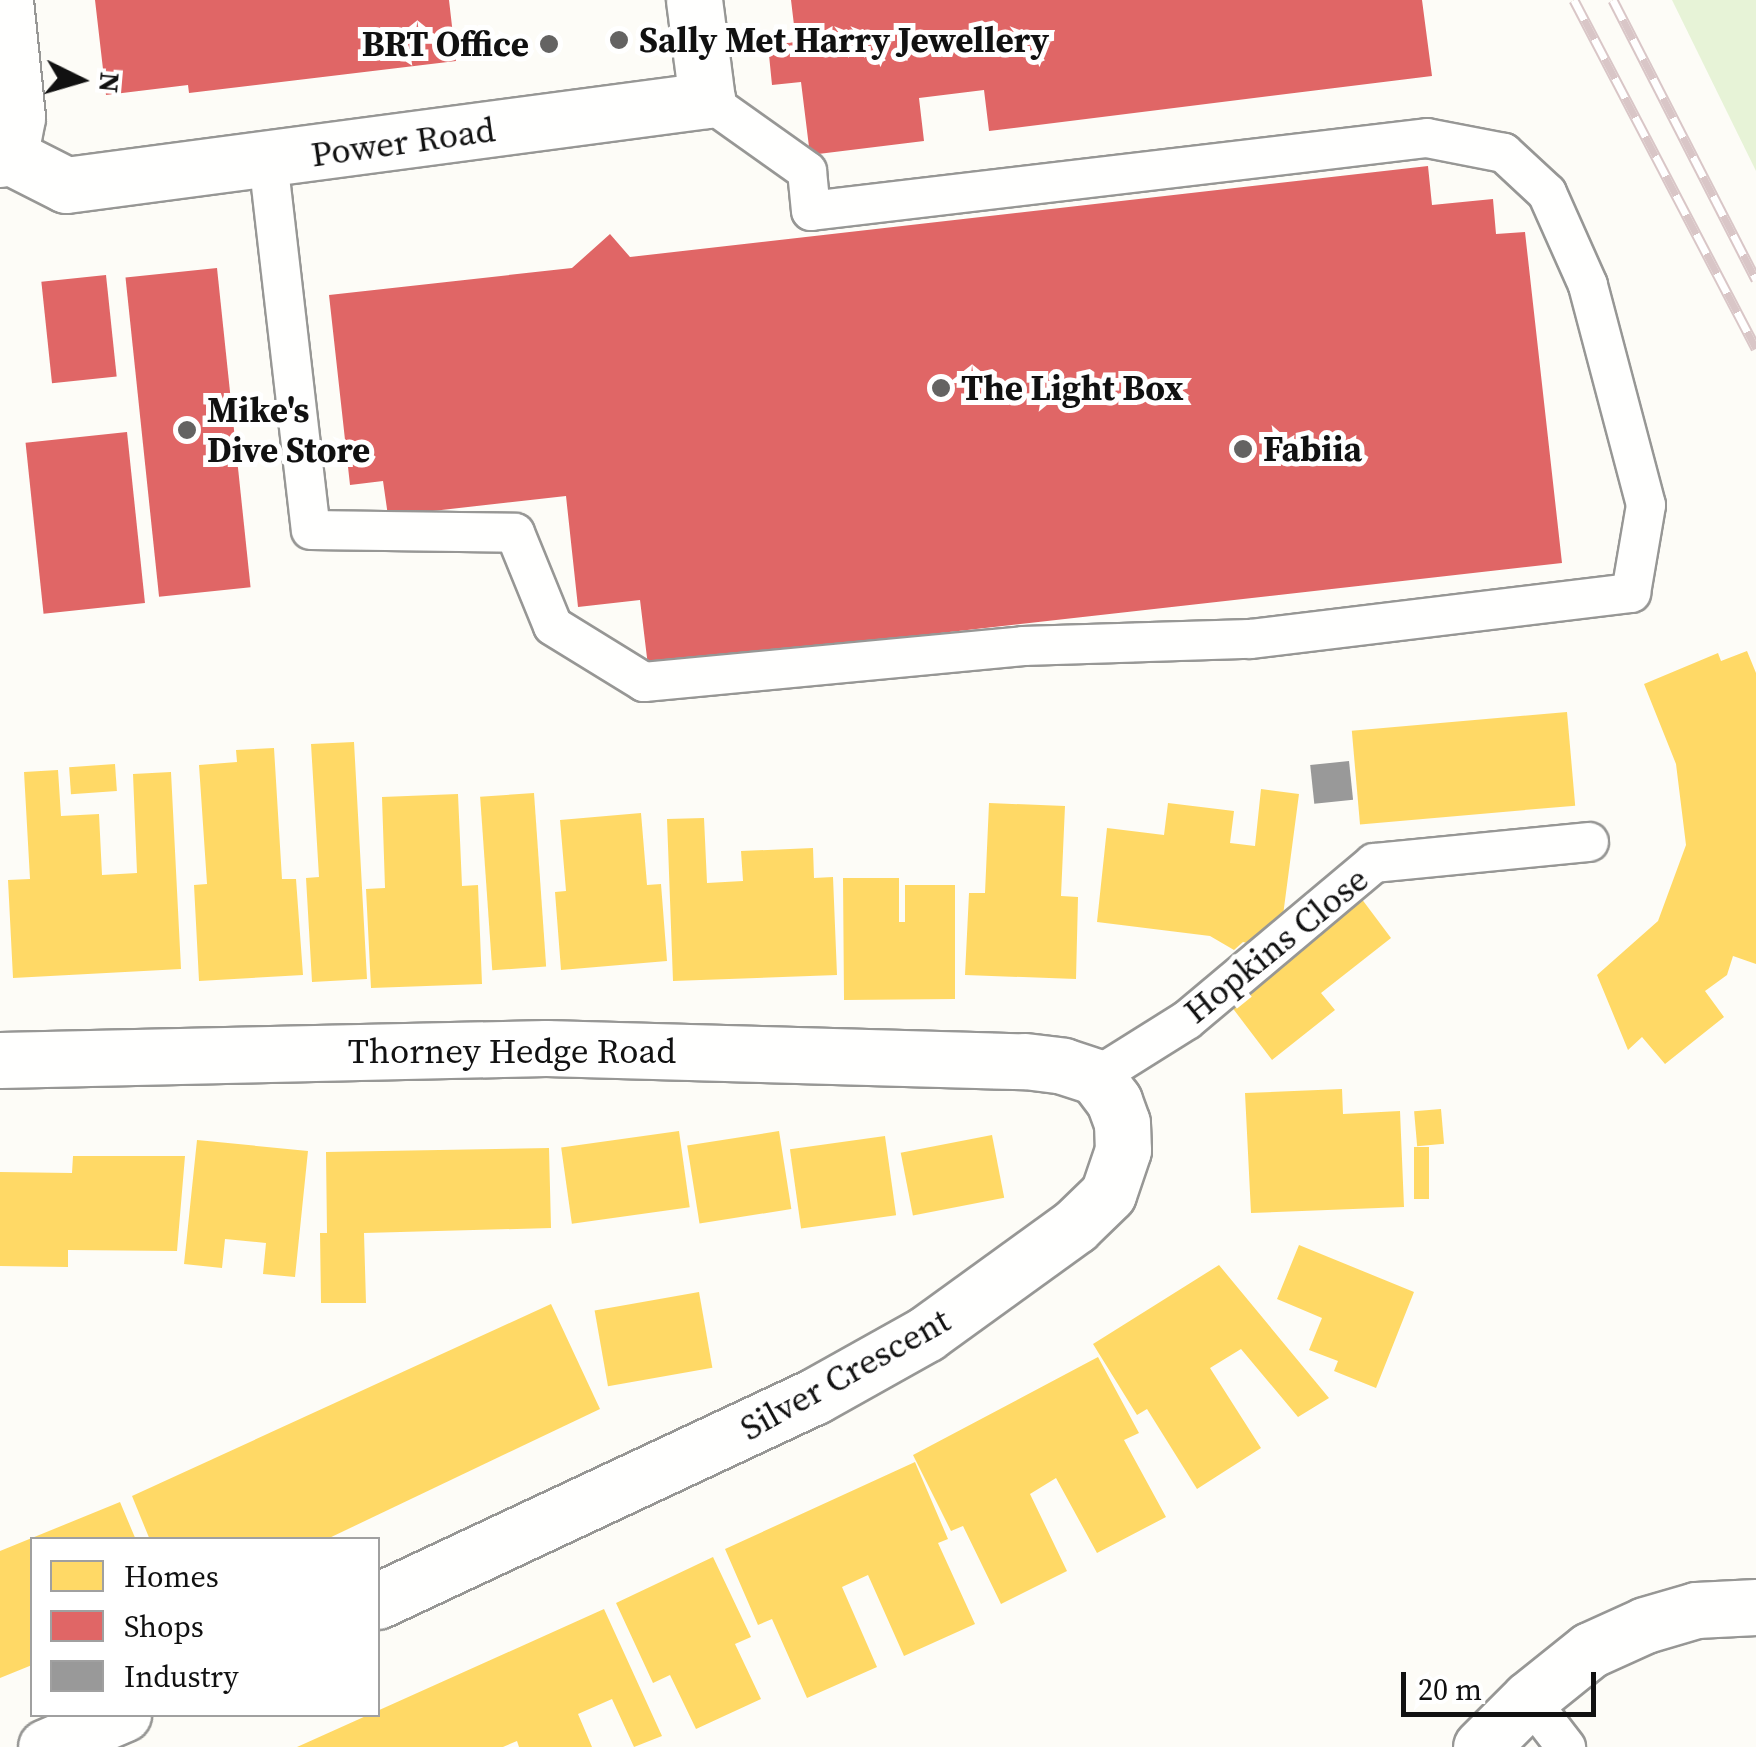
<!DOCTYPE html>
<style>
body{margin:0}
#map{position:relative;width:1756px;height:1747px;overflow:hidden;background:#fdfcf7;font-family:"Source Serif 4",serif}
div>[style]{position:absolute}
[style*='--x']{left:calc(var(--x)*1px);top:calc(var(--y)*1px);width:calc(var(--w)*1px);rotate:calc(var(--a)*1deg)}
.green>*{inset:0;background:#e7f3d7}
.homes>*{inset:0;background:#ffd966;transform-origin:0 0}
.shops>*{inset:0;background:#e06666;transform-origin:0 0}
.industry>*{inset:0;background:#999;transform-origin:0 0}
.roads{filter:drop-shadow(2px 0 #979795) drop-shadow(-2px 0 #979795) drop-shadow(0 2px #979795) drop-shadow(0 -2px #979795)}
.lane>*{height:38px;margin:-19px;padding:0 19px;transform-origin:19px;border-radius:19px;background:#fffffe}
.street>*{height:55px;margin:-27.5px;padding:0 27.5px;transform-origin:27.5px;border-radius:27.5px;background:#fffffe}
.rail>*{height:11px;margin-top:-5.5px;transform-origin:0;background:repeating-linear-gradient(90deg,#fff 0 22px,#d9c6c7 0 44px);box-sizing:border-box;border-block:2px solid #d9c6c7}
.dots>*{width:28px;height:28px;translate:-50% -50%;box-sizing:border-box;border:5px solid #fff;border-radius:50%}
span{translate:-50% -50%;white-space:nowrap;text-align:center;line-height:1.15;-webkit-text-stroke:10px #fff;paint-order:stroke}
.poi-label{font-size:35px;color:#111;font-weight:700}
.left{translate:0 -50%;text-align:left}
.right{translate:-100% -50%;text-align:right}
.street-label{font-size:35px;color:#111}
.legend{position:absolute;left:30px;top:1537px;width:350px;height:180px;box-sizing:border-box;background:#fff;border:2px solid #a0a0a0;margin:0;padding:12px 18px;list-style:none;font-size:30px;color:#111}
.legend li{display:flex;align-items:center;gap:20px;height:50px}
.legend b{width:50px;border:2px solid #a0a0a0}
.north{position:absolute;left:30px;top:30px;width:100px;height:100px;-webkit-text-stroke:8px #fff;paint-order:stroke;rotate:95deg;font-size:28px;font-weight:700;line-height:40px;text-align:center;color:#111}
.north::after{content:'';display:block;margin:auto;width:35px;height:45px;background:#111;clip-path:polygon(50% 0,100% 100%,50% 72%,0 100%)}
.scale{position:absolute;left:1401px;top:1672px;width:195px;height:45px;box-sizing:border-box;border:5px solid #111;border-top:0;padding-left:12px;font-size:30px;line-height:35px;white-space:nowrap;color:#111;-webkit-text-stroke:8px #fff;paint-order:stroke}
</style>
<div id="map">
<div class="green">
<div style="clip-path:polygon(1672px 0,1756px 0,1756px 171px)"></div>
</div>
<div class="homes">
<div style="clip-path:polygon(1747px 651px,1756px 673px,1756px 964px,1733px 956px,1727px 975px,1705px 991px,1724px 1017px,1665px 1064px,1642px 1037px,1628px 1050px,1597px 975px,1658px 921px,1686px 845px,1676px 764px,1644px 684px,1718px 653px,1721px 661px)"></div>
<div style="left:1567px;top:712px;width:94px;height:216px;rotate:85deg"></div>
<div style="clip-path:polygon(354px 742px,367px 979px,312px 982px,306px 878px,319px 877px,311px 744px)"></div>
<div style="clip-path:polygon(274px 748px,282px 879px,296px 879px,303px 975px,199px 981px,194px 885px,207px 884px,199px 765px,237px 762px,236px 750px)"></div>
<div style="left:115px;top:764px;width:27px;height:46px;rotate:86deg"></div>
<div style="clip-path:polygon(58px 770px,61px 816px,99px 814px,102px 875px,137px 873px,133px 774px,171px 772px,181px 969px,13px 978px,8px 880px,30px 879px,24px 772px)"></div>
<div style="clip-path:polygon(1261px 789px,1299px 794px,1282px 923px,1255px 945px,1243px 942px,1234px 950px,1210px 936px,1097px 922px,1107px 828px,1164px 835px,1168px 803px,1234px 811px,1230px 843px,1255px 846px)"></div>
<div style="left:534px;top:793px;width:174px;height:54px;rotate:86deg"></div>
<div style="clip-path:polygon(458px 794px,462px 886px,478px 885px,482px 984px,371px 988px,366px 889px,385px 888px,382px 797px)"></div>
<div style="clip-path:polygon(989px 803px,1065px 806px,1061px 896px,1078px 897px,1076px 979px,965px 975px,969px 893px,985px 893px)"></div>
<div style="clip-path:polygon(641px 813px,647px 885px,661px 884px,667px 961px,561px 970px,555px 892px,566px 891px,560px 820px)"></div>
<div style="clip-path:polygon(704px 818px,707px 883px,743px 881px,741px 851px,813px 848px,814px 878px,833px 877px,837px 975px,673px 981px,667px 819px)"></div>
<div style="clip-path:polygon(843px 878px,899px 878px,899px 922px,905px 922px,905px 885px,955px 885px,955px 999px,844px 1000px)"></div>
<div style="clip-path:polygon(1361px 898px,1391px 938px,1321px 993px,1335px 1010px,1272px 1060px,1228px 1002px)"></div>
<div style="clip-path:polygon(1342px 1089px,1343px 1114px,1400px 1111px,1404px 1207px,1251px 1213px,1245px 1093px)"></div>
<div style="left:1441px;top:1109px;width:35px;height:27px;rotate:85deg"></div>
<div style="left:679px;top:1131px;width:77px;height:119px;rotate:82deg"></div>
<div style="left:779px;top:1131px;width:79px;height:93px;rotate:81deg"></div>
<div style="left:992px;top:1135px;width:64px;height:93px;rotate:79deg"></div>
<div style="left:885px;top:1136px;width:80px;height:96px;rotate:82deg"></div>
<div style="clip-path:polygon(197px 1140px,308px 1151px,295px 1277px,263px 1274px,266px 1243px,225px 1239px,222px 1268px,184px 1264px)"></div>
<div style="left:1414px;top:1147px;width:15px;height:52px"></div>
<div style="clip-path:polygon(549px 1148px,551px 1228px,364px 1233px,366px 1303px,321px 1303px,320px 1233px,327px 1233px,326px 1152px)"></div>
<div style="clip-path:polygon(73px 1156px,185px 1156px,177px 1251px,68px 1250px,68px 1267px,0 1266px,0 1172px,72px 1173px)"></div>
<div style="clip-path:polygon(1299px 1245px,1414px 1292px,1376px 1388px,1334px 1371px,1338px 1361px,1309px 1350px,1322px 1318px,1277px 1299px)"></div>
<div style="clip-path:polygon(1219px 1265px,1329px 1398px,1298px 1417px,1241px 1349px,1210px 1368px,1261px 1448px,1197px 1489px,1147px 1409px,1137px 1415px,1093px 1344px)"></div>
<div style="left:699px;top:1292px;width:77px;height:106px;rotate:80deg"></div>
<div style="clip-path:polygon(551px 1304px,600px 1409px,325px 1540px,150px 1540px,132px 1496px)"></div>
<div style="clip-path:polygon(1098px 1357px,1139px 1433px,1124px 1440px,1166px 1517px,1097px 1553px,1056px 1478px,1030px 1494px,1067px 1571px,1001px 1604px,963px 1526px,951px 1531px,913px 1455px)"></div>
<div style="clip-path:polygon(915px 1462px,948px 1539px,938px 1543px,975px 1624px,904px 1656px,868px 1575px,842px 1587px,877px 1667px,807px 1698px,772px 1619px,758px 1625px,725px 1549px)"></div>
<div style="clip-path:polygon(120px 1502px,136px 1540px,32px 1540px,32px 1665px,0 1678px,0 1551px)"></div>
<div style="clip-path:polygon(713px 1557px,751px 1637px,735px 1644px,761px 1699px,696px 1729px,670px 1675px,653px 1683px,616px 1603px)"></div>
<div style="clip-path:polygon(604px 1609px,662px 1736px,634px 1747px,612px 1699px,578px 1714px,592px 1747px,519px 1747px,517px 1741px,503px 1747px,297px 1747px)"></div>
</div>
<div class="shops">
<div style="clip-path:polygon(95px 0,449px 0,456px 61px,189px 93px,188px 85px,106px 95px)"></div>
<div style="clip-path:polygon(791px 0,1422px 0,1432px 76px,989px 131px,984px 90px,919px 98px,924px 141px,810px 155px,801px 82px,772px 85px,768px 45px,796px 42px)"></div>
<div style="clip-path:polygon(1428px 166px,1432px 205px,1493px 199px,1496px 234px,1525px 232px,1562px 563px,648px 666px,640px 600px,578px 607px,566px 496px,388px 516px,383px 481px,350px 485px,329px 295px,572px 268px,610px 234px,630px 257px)"></div>
<div style="left:217px;top:268px;width:321px;height:92px;rotate:84deg"></div>
<div style="left:106px;top:275px;width:102px;height:65px;rotate:84deg"></div>
<div style="left:127px;top:432px;width:172px;height:102px;rotate:84deg"></div>
</div>
<div class="industry">
<div style="left:1349px;top:761px;width:39px;height:39px;rotate:84deg"></div>
</div>
<div class="roads">
<div class="lane">
<div style="--x:268;--y:160;--w:372;--a:83.4"></div>
<div style="--x:311;--y:530;--w:204;--a:0.8"></div>
<div style="--x:515;--y:533;--w:100;--a:67.8"></div>
<div style="--x:553;--y:626;--w:107;--a:31.6"></div>
<div style="--x:644;--y:682;--w:381;--a:-5.4"></div>
<div style="--x:1023;--y:646;--w:227;--a:-1.8"></div>
<div style="--x:1250;--y:639;--w:384;--a:-6.9"></div>
<div style="--x:1631;--y:593;--w:89;--a:-80.3"></div>
<div style="--x:1646;--y:505;--w:228;--a:-104.8"></div>
<div style="--x:1588;--y:285;--w:101;--a:-114"></div>
<div style="--x:1547;--y:193;--w:59;--a:-137.1"></div>
<div style="--x:1504;--y:153;--w:78;--a:-169"></div>
<div style="--x:1427;--y:138;--w:620;--a:173.24"></div>
<div style="--x:811;--y:211;--w:40;--a:-95.7"></div>
<div style="--x:807;--y:171;--w:123;--a:-144.6"></div>
<div style="--x:1096;--y:1077;--w:107;--a:-32.1"></div>
<div style="--x:1187;--y:1020;--w:244;--a:-40"></div>
<div style="--x:1374;--y:863;--w:216;--a:-5.6"></div>
<div style="--x:1529;--y:1699;--w:61;--a:52.4"></div>
</div>
<div class="street">
<div style="--x:5;--y:154;--w:68;--a:26.9"></div>
<div style="--x:66;--y:185;--w:647;--a:-7.55"></div>
<div style="--x:707;--y:100;--w:101;--a:-97.4"></div>
<div style="--x:0;--y:159;--w:25;--a:-58"></div>
<div style="--x:13;--y:138;--w:21;--a:-79"></div>
<div style="--x:17;--y:117;--w:118;--a:-95.9"></div>
<div style="--x:0;--y:1060;--w:546;--a:-1.26"></div>
<div style="--x:546;--y:1048;--w:479;--a:1.6"></div>
<div style="--x:1025;--y:1061;--w:38;--a:7"></div>
<div style="--x:1063;--y:1066;--w:35;--a:18"></div>
<div style="--x:1096;--y:1077;--w:30;--a:53"></div>
<div style="--x:1114;--y:1101;--w:23;--a:70"></div>
<div style="--x:1122;--y:1123;--w:27;--a:88"></div>
<div style="--x:1123;--y:1150;--w:46;--a:108.8"></div>
<div style="--x:1108;--y:1194;--w:46;--a:135.9"></div>
<div style="--x:1075;--y:1226;--w:184;--a:144.1"></div>
<div style="--x:926;--y:1334;--w:127;--a:150.8"></div>
<div style="--x:815;--y:1396;--w:483;--a:154.9"></div>
<div style="--x:46;--y:1747;--w:84;--a:-23.2"></div>
<div style="--x:1481;--y:1747;--w:68;--a:-45"></div>
<div style="--x:1529;--y:1699;--w:78;--a:-38.8"></div>
<div style="--x:1590;--y:1650;--w:60;--a:-24.4"></div>
<div style="--x:1645;--y:1625;--w:53;--a:-16.4"></div>
<div style="--x:1696;--y:1610;--w:60;--a:-2.9"></div>
</div>
</div>
<div class="rail">
<div style="--x:1574;--y:0;--w:393;--a:62.4"></div>
<div style="--x:1613;--y:0;--w:314;--a:62.9"></div>
</div>
<div class="dots">
<div style="left:619px;top:40px;background:#646362"></div>
<div style="left:549px;top:44px;background:#646362"></div>
<div style="left:941px;top:388px;background:#646362"></div>
<div style="left:187px;top:430px;background:#646362"></div>
<div style="left:1243px;top:449px;background:#646362"></div>
</div>
<div class="poi-label">
<span class="left" style="left:639px;top:40px">Sally Met Harry Jewellery</span>
<span class="right" style="left:529px;top:44px">BRT Office</span>
<span class="left" style="left:961px;top:388px">The Light Box</span>
<span class="left" style="left:207px;top:430px">Mike's<br>Dive Store</span>
<span class="left" style="left:1263px;top:449px">Fabiia</span>
</div>
<div class="street-label">
<span style="left:403px;top:142px;rotate:-8deg">Power Road</span>
<span style="left:1276px;top:945px;rotate:-39deg">Hopkins Close</span>
<span style="left:512px;top:1051px">Thorney Hedge Road</span>
<span style="left:845px;top:1374px;rotate:-29deg">Silver Crescent</span>
</div>
<ul class="legend">
<li><b style="height:28px;background:#ffd966"></b>Homes</li>
<li><b style="height:28px;background:#e06666"></b>Shops</li>
<li><b style="height:28px;background:#999"></b>Industry</li>
</ul>
<div class="north">N</div>
<div class="scale">20 m</div>
</div>
